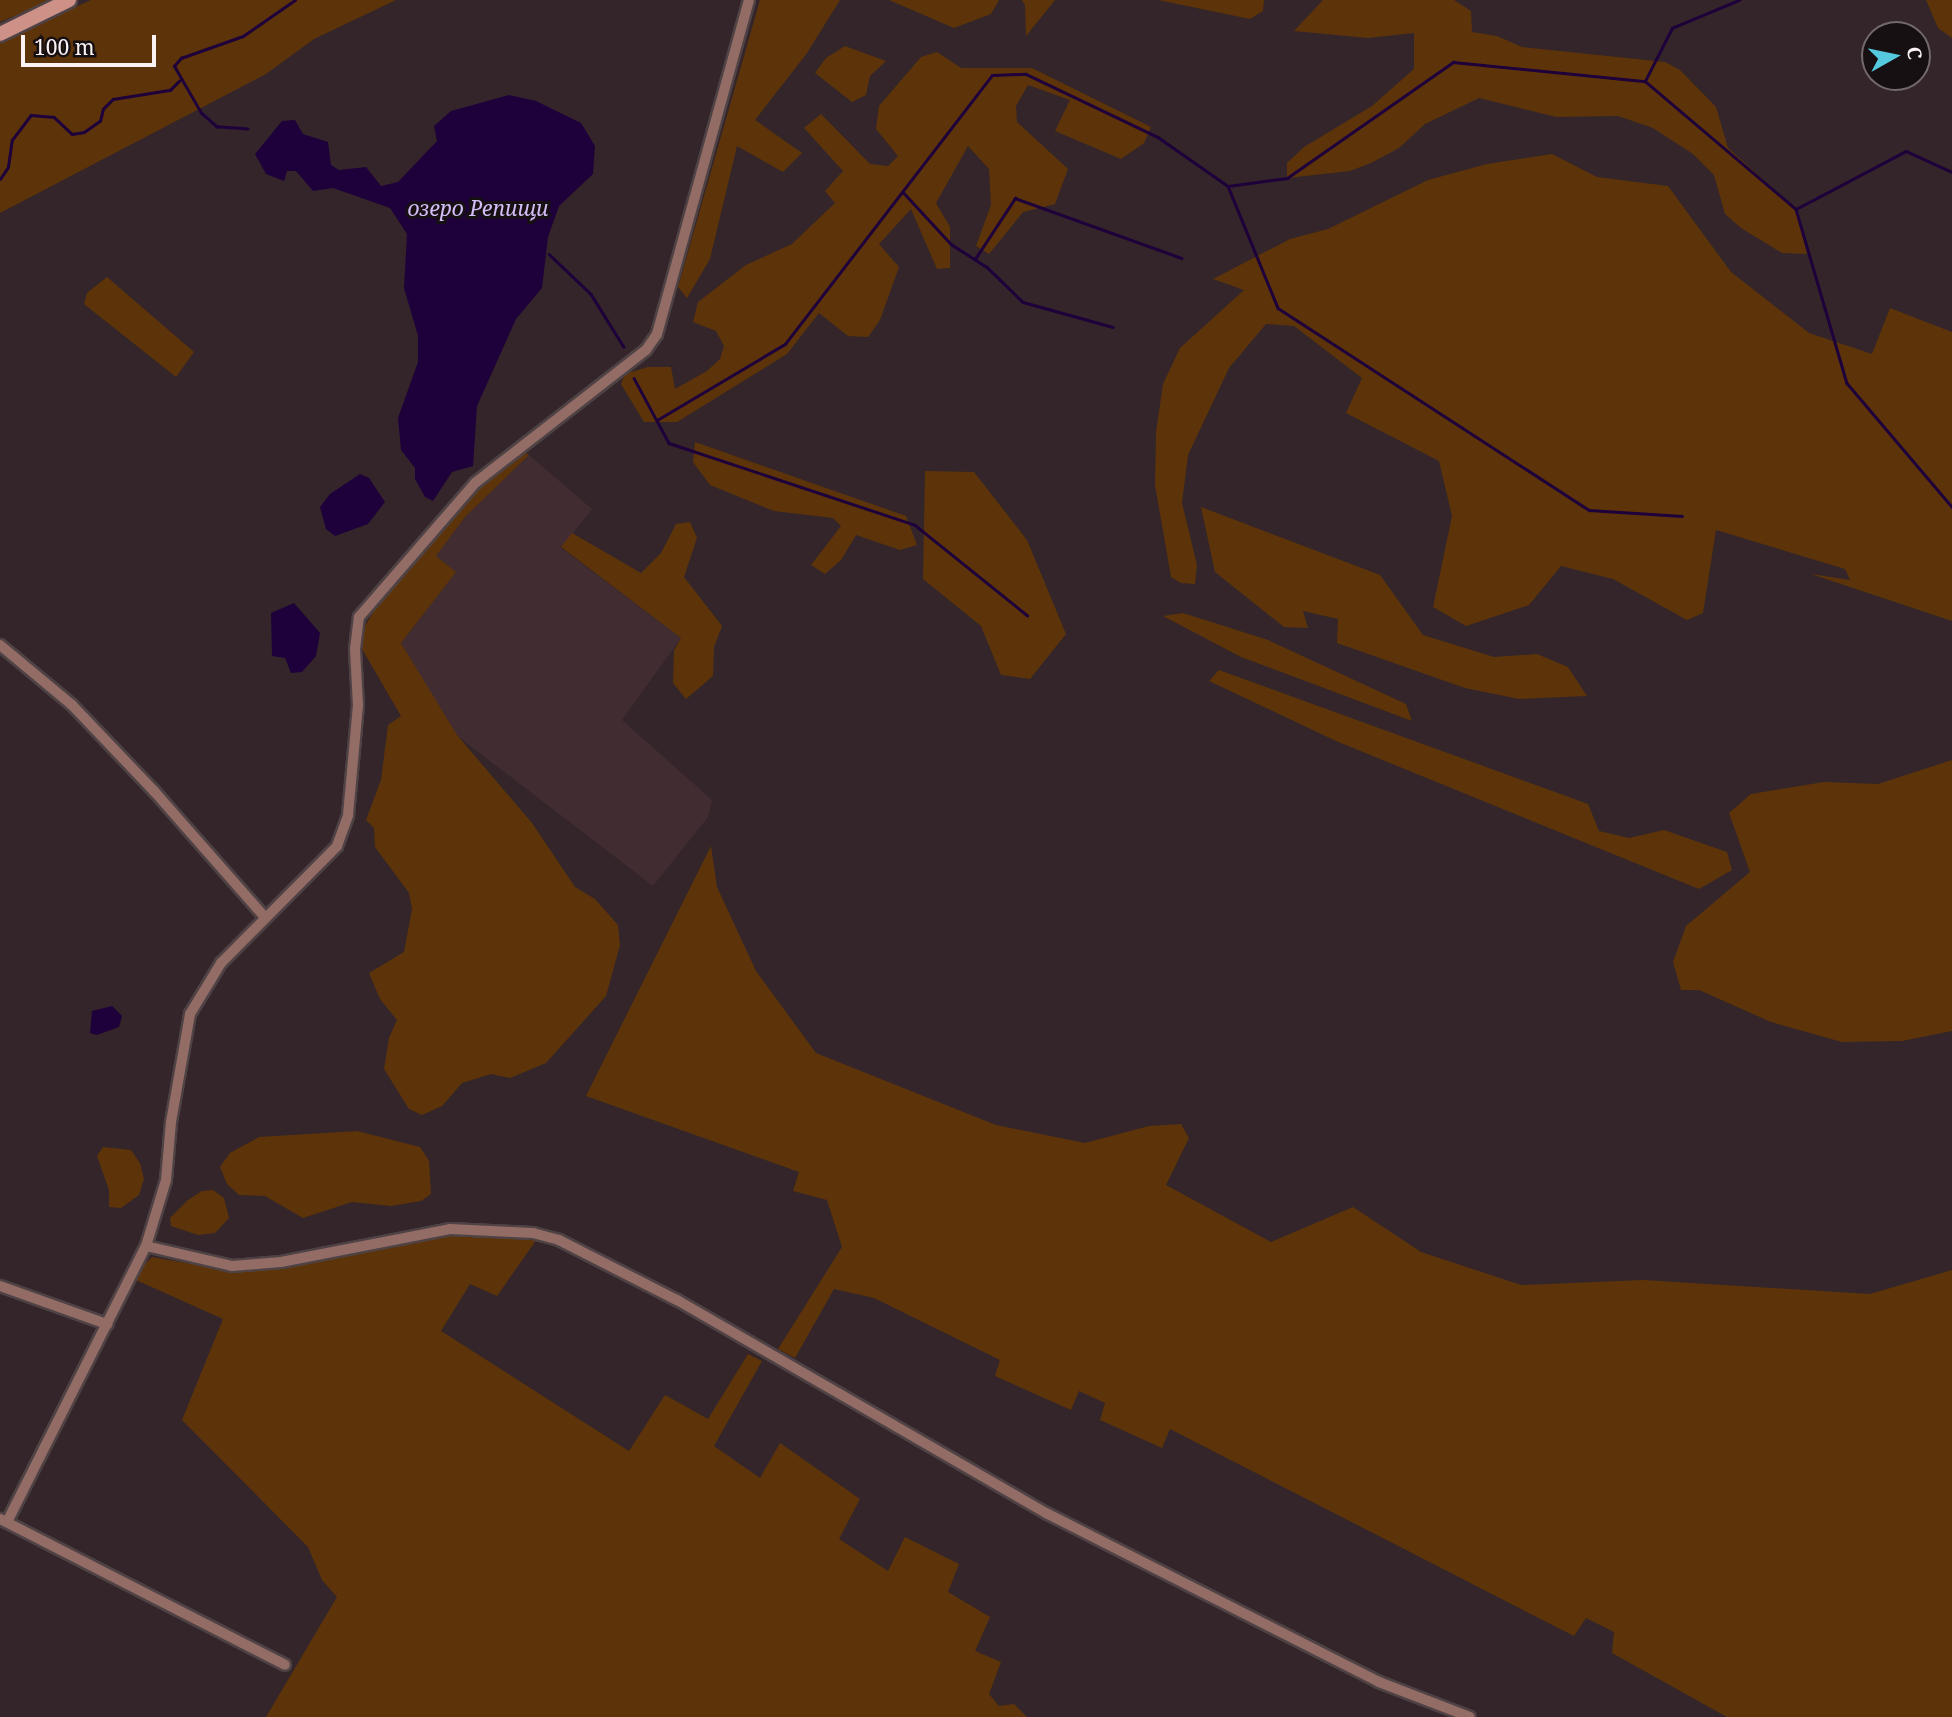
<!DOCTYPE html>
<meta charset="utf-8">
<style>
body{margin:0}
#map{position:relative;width:1952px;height:1717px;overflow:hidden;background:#332529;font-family:"Noto Serif",serif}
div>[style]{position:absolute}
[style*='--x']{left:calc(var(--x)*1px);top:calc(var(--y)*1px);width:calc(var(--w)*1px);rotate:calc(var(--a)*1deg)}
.built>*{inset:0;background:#412c32}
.green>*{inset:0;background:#5d3409}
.water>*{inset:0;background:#1e003b}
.stream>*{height:2.5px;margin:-1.25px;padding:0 1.25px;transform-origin:1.25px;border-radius:1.25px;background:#1e003b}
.roads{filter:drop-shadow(2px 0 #4f4245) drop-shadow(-2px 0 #4f4245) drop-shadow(0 2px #4f4245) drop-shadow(0 -2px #4f4245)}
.minor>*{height:10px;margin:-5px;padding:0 5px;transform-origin:5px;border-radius:5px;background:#926c65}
.secondary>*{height:14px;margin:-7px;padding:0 7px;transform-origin:7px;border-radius:7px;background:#cd9187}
span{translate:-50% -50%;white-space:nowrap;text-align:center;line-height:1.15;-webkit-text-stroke:6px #171012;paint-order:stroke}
.water-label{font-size:21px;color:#d2bdf7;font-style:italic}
.north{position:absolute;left:1861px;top:21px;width:70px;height:70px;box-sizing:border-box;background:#171012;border:2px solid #736a6c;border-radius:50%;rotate:81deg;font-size:19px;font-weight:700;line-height:28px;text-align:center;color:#fcf2f4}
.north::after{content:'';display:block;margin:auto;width:24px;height:32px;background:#55cade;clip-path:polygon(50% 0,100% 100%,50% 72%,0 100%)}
.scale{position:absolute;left:21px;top:35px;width:135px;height:32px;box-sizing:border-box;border:4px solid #fcf2f4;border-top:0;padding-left:9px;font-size:21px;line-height:24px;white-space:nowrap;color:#fcf2f4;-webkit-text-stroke:5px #171012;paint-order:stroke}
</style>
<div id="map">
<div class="built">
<div style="clip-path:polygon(529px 455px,592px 509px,561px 548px,681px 638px,622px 720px,712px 800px,708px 817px,653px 886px,456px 735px,401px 643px,456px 572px,436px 556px,465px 517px)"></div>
</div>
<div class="green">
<div style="clip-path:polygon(0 0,52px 0,0 22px)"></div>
<div style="clip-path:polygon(91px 0,396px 0,314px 39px,266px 74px,0 213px,0 42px)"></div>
<div style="clip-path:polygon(760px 0,840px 0,807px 53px,755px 120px,802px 153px,783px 172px,737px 146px,710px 259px,687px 298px,678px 287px)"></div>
<div style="clip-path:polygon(889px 0,999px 0,991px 14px,954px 28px)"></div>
<div style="clip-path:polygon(1022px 0,1055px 0,1026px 36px,1025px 5px)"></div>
<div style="clip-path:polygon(1158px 0,1264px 0,1263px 11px,1250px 19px)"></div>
<div style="clip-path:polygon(1323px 0,1454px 0,1471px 11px,1472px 32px,1497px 36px,1522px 47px,1665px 62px,1680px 70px,1716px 107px,1728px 148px,1796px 209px,1807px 254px,1782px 253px,1741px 228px,1725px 214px,1714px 175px,1693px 154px,1653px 128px,1618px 116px,1556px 117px,1479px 98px,1425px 124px,1399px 148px,1371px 163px,1350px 171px,1287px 178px,1287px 163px,1304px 147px,1372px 106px,1414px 69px,1414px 33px,1368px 38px,1294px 31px)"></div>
<div style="clip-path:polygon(1926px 0,1952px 0,1952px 38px,1938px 28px)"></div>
<div style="clip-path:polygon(845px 46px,886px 61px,870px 76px,866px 95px,852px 102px,815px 73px,826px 58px)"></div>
<div style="clip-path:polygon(937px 52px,961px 68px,1032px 68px,1151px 127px,1144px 143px,1121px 159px,1055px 131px,1070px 100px,1028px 85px,1016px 106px,1017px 122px,1068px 169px,1055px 204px,1023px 212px,989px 254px,976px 246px,991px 205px,989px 169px,968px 146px,936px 203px,950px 227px,950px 268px,937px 269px,911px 209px,879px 244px,899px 267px,880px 320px,868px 337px,848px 336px,819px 313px,787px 354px,677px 422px,644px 422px,621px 384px,625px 374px,648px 367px,671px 367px,675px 389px,707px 371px,720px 359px,724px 346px,716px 331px,693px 322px,698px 302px,746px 265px,792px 244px,835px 203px,825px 191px,843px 171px,804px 128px,821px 114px,870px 164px,888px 166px,898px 156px,876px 129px,879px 106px,921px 57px)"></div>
<div style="clip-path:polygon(1552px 154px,1597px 177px,1668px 186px,1731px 272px,1809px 333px,1872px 354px,1890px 308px,1952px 332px,1952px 621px,1811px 574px,1850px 580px,1845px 569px,1716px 530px,1703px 613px,1687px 620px,1613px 579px,1561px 566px,1529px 605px,1466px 626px,1433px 607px,1452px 516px,1439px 461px,1346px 413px,1362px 378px,1294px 326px,1266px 324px,1229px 368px,1188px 455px,1182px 503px,1197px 565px,1195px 584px,1181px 583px,1171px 577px,1155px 485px,1156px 432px,1163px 384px,1180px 348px,1244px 290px,1213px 279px,1290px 239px,1328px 229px,1428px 180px,1487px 164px)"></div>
<div style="clip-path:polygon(107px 277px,194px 352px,176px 377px,84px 304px,87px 293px)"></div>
<div style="clip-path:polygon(695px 442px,906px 516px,917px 545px,900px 550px,856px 535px,841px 560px,825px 574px,811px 565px,841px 526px,833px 518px,774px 511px,710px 485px,693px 462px)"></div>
<div style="clip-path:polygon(522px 451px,529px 455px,465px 517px,436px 556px,456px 572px,401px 643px,457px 735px,532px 823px,575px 887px,595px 899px,618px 925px,620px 945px,606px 996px,546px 1063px,510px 1078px,491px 1074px,462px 1083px,442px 1106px,422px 1115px,409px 1109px,384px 1069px,389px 1038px,397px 1020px,380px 999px,369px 973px,404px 952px,412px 909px,409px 893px,375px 847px,374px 828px,366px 820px,381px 780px,388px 725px,401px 716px,362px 649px,365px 626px,381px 599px,476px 488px)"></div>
<div style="clip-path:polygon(925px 471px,974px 472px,1027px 540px,1066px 634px,1030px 679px,1001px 675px,981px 626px,923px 579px)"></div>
<div style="clip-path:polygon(1201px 507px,1380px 575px,1423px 635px,1494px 657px,1537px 654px,1568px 667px,1587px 696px,1519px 699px,1465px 688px,1337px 643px,1338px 619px,1303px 611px,1308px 628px,1284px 627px,1215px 572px)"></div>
<div style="clip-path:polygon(690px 522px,697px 538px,684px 577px,722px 626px,714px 647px,713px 676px,686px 699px,673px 683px,674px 650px,681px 638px,561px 547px,572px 533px,641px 573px,661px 553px,676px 524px)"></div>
<div style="clip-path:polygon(1183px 613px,1268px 640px,1406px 704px,1412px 721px,1241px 657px,1163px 616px)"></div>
<div style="clip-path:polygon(1219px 670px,1588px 804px,1599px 831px,1629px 838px,1664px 830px,1727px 852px,1732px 870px,1699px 889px,1336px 741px,1209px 681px)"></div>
<div style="clip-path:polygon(1952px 760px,1952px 1031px,1902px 1041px,1842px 1042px,1771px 1022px,1699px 990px,1681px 990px,1673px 962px,1686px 926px,1750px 872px,1729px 813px,1751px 794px,1824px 782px,1878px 784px)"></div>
<div style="clip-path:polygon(711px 846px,717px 887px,756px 971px,816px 1053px,996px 1125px,1085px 1143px,1149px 1126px,1181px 1124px,1189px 1138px,1166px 1185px,1271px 1242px,1353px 1207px,1421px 1252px,1521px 1285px,1643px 1280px,1870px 1294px,1952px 1270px,1952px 1717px,1727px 1717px,1612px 1653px,1614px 1632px,1586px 1618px,1574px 1636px,1170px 1429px,1162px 1448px,1100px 1420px,1105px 1403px,1079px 1391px,1071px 1410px,995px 1376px,1000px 1360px,874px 1298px,834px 1289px,795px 1358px,778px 1349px,842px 1247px,827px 1200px,793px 1191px,799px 1172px,586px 1096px)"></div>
<div style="clip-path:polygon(357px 1131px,420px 1147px,429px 1161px,431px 1194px,421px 1201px,391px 1206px,352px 1202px,303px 1218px,265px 1196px,239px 1195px,227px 1184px,220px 1167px,230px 1153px,259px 1137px)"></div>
<div style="clip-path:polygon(103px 1147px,131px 1150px,140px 1163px,144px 1179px,139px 1195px,121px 1208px,109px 1207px,109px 1190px,97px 1156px)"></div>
<div style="clip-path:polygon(213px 1190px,224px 1198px,229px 1218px,215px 1233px,198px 1235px,171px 1226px,170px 1218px,188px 1200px,202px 1191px)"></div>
<div style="clip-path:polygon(450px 1234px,537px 1239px,497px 1296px,470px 1284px,441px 1331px,629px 1451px,665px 1395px,708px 1419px,748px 1354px,762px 1361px,714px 1446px,760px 1478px,780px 1443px,860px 1499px,839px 1539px,888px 1571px,905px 1537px,959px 1564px,948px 1592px,990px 1617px,975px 1651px,1001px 1662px,989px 1694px,999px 1706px,1014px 1704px,1027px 1717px,266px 1717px,337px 1597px,322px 1580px,308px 1547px,182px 1420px,223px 1319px,136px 1280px,140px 1269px,152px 1257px,232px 1271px,283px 1269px)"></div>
</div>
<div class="water">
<div style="clip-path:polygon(509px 95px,536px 101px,581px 123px,595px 146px,593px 174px,559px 206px,548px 237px,542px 288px,516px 319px,477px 406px,473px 466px,452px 472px,433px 501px,425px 497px,415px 479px,415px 468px,401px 450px,398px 418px,418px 362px,418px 336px,404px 288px,407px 234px,390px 208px,333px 188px,313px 191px,296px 171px,287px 171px,284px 181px,266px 174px,255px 154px,282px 121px,295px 120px,303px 134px,328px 142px,331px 165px,339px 170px,366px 167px,381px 186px,398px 182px,437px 141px,434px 126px,451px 111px)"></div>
<div style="clip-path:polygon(360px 474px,369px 478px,385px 502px,368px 524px,335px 536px,326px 529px,320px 507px,330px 494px)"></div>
<div style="clip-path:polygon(294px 603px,320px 633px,316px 656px,302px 672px,291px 673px,285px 658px,272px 656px,271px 613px)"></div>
<div style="clip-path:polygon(112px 1006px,122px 1016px,119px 1027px,97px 1035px,90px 1033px,92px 1011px)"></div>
</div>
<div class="stream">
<div style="--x:1645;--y:81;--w:198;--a:40.3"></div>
<div style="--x:1796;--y:209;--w:181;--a:73.7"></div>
<div style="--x:1847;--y:383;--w:162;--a:49.7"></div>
<div style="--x:248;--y:129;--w:31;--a:-176"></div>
<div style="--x:217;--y:127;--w:21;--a:-139"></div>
<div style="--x:201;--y:113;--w:54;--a:-119.9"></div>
<div style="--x:174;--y:66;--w:11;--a:-49"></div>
<div style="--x:181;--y:58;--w:66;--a:-19.5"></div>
<div style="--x:243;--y:36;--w:63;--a:-34.7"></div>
<div style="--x:0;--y:179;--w:14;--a:-56"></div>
<div style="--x:8;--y:167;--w:27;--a:-82"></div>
<div style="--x:12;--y:140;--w:31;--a:-53"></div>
<div style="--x:31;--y:115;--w:23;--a:5"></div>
<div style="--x:54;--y:117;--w:25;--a:43"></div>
<div style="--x:72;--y:134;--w:12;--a:-9"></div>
<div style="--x:84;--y:132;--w:19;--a:-35"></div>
<div style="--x:100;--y:121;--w:12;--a:-76"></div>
<div style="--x:103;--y:109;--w:14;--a:-45"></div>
<div style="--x:113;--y:99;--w:58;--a:-9"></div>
<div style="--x:170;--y:90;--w:13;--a:-45"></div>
<div style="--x:1228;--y:186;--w:132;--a:67.7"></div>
<div style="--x:1278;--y:308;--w:371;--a:33"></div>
<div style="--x:1589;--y:510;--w:93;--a:3.7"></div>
<div style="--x:904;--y:193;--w:69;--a:47.3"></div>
<div style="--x:951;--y:244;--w:43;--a:32.6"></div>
<div style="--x:987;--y:267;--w:50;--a:44.2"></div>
<div style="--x:1023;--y:302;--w:93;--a:15.5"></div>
<div style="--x:1796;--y:209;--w:124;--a:-27.8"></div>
<div style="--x:1906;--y:151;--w:51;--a:24.5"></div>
<div style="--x:549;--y:254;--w:58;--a:43.6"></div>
<div style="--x:591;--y:294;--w:62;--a:58.1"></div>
<div style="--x:975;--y:259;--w:73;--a:-56.7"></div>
<div style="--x:1015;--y:198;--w:177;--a:19.8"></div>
<div style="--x:634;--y:378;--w:74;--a:61.7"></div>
<div style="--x:669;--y:443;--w:259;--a:18.4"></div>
<div style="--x:915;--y:525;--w:144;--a:38.8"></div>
<div style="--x:657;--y:420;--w:149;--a:-30.7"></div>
<div style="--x:785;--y:344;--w:339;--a:-52.4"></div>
<div style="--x:992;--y:75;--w:34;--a:-2"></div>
<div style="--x:1026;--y:74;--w:146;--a:25.5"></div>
<div style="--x:1158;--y:137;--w:85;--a:35"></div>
<div style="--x:1228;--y:186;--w:60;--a:-7.7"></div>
<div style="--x:1287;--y:178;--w:203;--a:-34.9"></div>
<div style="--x:1453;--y:62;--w:193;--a:5.7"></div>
<div style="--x:1645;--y:81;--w:59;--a:-63"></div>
<div style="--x:1672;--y:28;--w:73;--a:-22.7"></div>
</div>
<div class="roads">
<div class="minor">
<div style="--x:0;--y:645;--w:94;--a:39.8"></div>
<div style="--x:72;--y:705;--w:119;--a:46.4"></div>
<div style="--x:154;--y:791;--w:167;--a:48.7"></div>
<div style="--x:146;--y:1246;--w:88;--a:13.1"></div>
<div style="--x:232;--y:1266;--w:49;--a:-4.7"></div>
<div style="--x:281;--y:1262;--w:172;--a:-11"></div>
<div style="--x:450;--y:1229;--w:83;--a:2.8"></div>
<div style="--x:533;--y:1233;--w:27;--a:15"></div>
<div style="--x:559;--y:1240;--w:132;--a:27"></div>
<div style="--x:677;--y:1300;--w:428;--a:30"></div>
<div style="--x:1048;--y:1514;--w:371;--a:26.9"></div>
<div style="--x:1379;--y:1682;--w:97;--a:21"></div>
<div style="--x:0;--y:1286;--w:114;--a:19.6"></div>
<div style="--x:0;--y:1519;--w:320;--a:27.1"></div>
<div style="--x:7;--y:1522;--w:309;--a:-63.3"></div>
<div style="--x:146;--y:1246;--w:69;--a:-73.1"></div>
<div style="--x:166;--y:1180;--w:58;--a:-85.1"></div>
<div style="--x:171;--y:1122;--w:110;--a:-80"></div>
<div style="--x:190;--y:1014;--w:60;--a:-58.7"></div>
<div style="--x:221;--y:963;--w:165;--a:-45.2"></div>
<div style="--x:337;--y:846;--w:33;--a:-70"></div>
<div style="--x:348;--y:815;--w:110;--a:-84.8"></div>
<div style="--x:358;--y:705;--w:56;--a:-93.1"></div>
<div style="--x:355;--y:649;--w:32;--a:-83"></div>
<div style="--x:359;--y:617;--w:177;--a:-49.1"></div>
<div style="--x:475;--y:483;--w:217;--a:-37.9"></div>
<div style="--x:646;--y:350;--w:19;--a:-55"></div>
<div style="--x:657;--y:334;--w:346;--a:-74.6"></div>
</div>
<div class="secondary">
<div style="--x:0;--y:34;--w:77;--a:-26.2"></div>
</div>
</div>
<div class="water-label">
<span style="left:478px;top:208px">озеро Репищи</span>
</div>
<div class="north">С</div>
<div class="scale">100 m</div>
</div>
